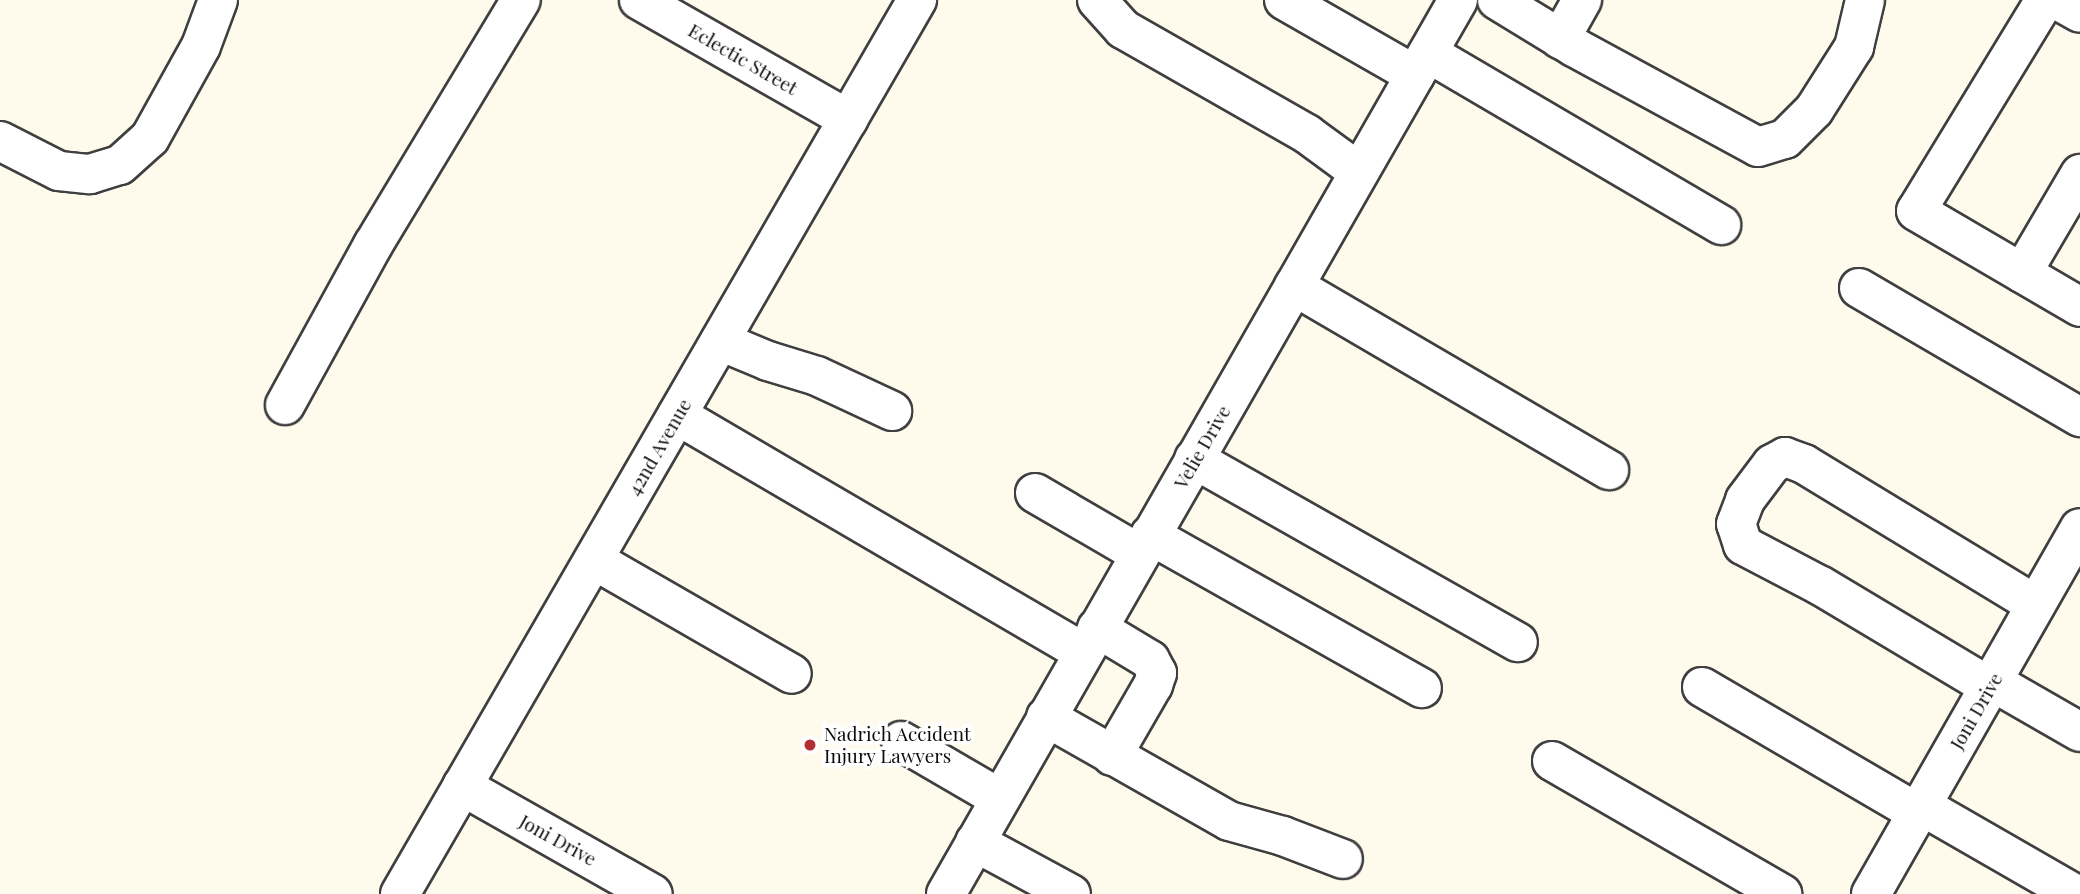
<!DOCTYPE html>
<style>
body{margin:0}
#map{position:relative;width:2080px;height:894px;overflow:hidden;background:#fefaec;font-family:"Playfair Display",serif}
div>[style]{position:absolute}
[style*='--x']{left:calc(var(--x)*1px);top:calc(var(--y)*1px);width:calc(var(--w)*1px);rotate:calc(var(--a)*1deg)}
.roads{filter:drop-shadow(2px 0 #3f3f3f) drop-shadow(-2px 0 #3f3f3f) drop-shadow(0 2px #3f3f3f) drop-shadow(0 -2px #3f3f3f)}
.minor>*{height:38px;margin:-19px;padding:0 19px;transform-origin:19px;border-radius:19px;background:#fff}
.dots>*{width:19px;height:19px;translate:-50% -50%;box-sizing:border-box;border:4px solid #fff;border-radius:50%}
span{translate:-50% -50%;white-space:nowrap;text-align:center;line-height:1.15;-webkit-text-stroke:7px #fff;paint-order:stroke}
.street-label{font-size:19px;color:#0c0c0c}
.poi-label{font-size:19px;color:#0c0c0c}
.left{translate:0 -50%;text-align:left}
</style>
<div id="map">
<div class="roads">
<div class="minor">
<div style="--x:639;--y:0;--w:241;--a:29.7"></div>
<div style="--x:1097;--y:0;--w:39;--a:48"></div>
<div style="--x:1123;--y:29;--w:212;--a:29.7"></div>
<div style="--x:1307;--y:134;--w:64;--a:36.2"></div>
<div style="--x:1284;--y:0;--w:151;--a:29.8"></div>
<div style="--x:1497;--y:0;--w:90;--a:31.4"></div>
<div style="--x:1574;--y:47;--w:209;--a:28.5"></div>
<div style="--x:1758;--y:147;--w:28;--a:-17"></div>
<div style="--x:1785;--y:139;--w:41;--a:-45"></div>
<div style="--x:1814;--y:110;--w:75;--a:-57.6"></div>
<div style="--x:1854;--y:47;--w:48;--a:-76.8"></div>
<div style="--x:2045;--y:0;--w:247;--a:121.4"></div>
<div style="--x:1916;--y:211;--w:190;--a:30.3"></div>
<div style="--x:2057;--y:0;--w:26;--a:29"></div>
<div style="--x:1560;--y:39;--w:45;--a:-60.6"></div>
<div style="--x:1428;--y:53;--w:340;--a:30.4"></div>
<div style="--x:0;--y:141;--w:66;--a:27"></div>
<div style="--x:59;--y:171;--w:31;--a:6"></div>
<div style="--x:90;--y:174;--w:31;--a:-17"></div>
<div style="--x:120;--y:165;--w:40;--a:-42"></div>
<div style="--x:150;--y:138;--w:105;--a:-61"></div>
<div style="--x:201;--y:46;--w:49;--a:-69.7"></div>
<div style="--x:2022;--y:273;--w:115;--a:-59.6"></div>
<div style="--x:1294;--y:286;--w:365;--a:30.3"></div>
<div style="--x:1859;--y:288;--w:256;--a:30.3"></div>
<div style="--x:720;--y:341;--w:52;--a:22.6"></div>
<div style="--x:768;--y:361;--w:51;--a:17"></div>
<div style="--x:817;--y:376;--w:83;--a:25"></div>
<div style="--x:285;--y:405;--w:183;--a:-61.2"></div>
<div style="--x:373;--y:245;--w:286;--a:-58.9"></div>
<div style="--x:677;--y:415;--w:470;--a:30.3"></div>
<div style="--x:1194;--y:459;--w:372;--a:29.5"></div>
<div style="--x:1035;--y:493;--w:121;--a:30.2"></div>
<div style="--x:1150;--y:535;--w:312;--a:29.4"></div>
<div style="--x:594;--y:560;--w:228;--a:29.9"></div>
<div style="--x:1097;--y:628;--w:62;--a:31.1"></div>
<div style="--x:1150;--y:660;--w:15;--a:62"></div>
<div style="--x:1157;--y:673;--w:13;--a:108"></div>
<div style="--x:1153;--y:685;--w:82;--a:120"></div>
<div style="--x:1993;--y:682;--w:100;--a:29.9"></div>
<div style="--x:1702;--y:687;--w:250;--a:30.3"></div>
<div style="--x:1990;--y:687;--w:197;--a:-149.1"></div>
<div style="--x:1821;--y:586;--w:88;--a:-152.3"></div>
<div style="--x:1743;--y:545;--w:22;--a:-108"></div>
<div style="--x:1736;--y:524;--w:26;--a:-69"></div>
<div style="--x:1745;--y:500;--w:45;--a:-53.1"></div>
<div style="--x:1772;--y:464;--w:15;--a:-28"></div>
<div style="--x:1785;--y:457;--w:20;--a:20"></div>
<div style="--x:1804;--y:464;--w:271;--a:31.3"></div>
<div style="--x:1046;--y:717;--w:210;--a:29.6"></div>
<div style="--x:1229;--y:821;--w:56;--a:15.5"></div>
<div style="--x:1283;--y:836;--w:64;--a:21"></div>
<div style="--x:901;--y:741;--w:113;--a:30.2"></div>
<div style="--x:1552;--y:761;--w:266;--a:30"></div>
<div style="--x:462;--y:786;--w:219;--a:29.5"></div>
<div style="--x:1922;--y:806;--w:177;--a:29.9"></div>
<div style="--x:975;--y:842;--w:109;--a:28.4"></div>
<div style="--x:400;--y:894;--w:1033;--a:-59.96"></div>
<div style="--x:946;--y:894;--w:1030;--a:-60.2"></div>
<div style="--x:1871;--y:894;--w:421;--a:-60.3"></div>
</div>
</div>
<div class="dots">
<div style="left:810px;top:745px;background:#b32d33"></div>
</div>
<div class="street-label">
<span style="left:743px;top:59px;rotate:30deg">Eclectic Street</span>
<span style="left:659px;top:447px;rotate:-60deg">42nd Avenue</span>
<span style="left:1202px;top:447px;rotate:-60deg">Velie Drive</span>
<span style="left:1976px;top:711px;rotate:-60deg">Joni Drive</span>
<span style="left:558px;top:840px;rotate:29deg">Joni Drive</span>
</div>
<div class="poi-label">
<span class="left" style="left:824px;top:745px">Nadrich Accident<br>Injury Lawyers</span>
</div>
</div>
